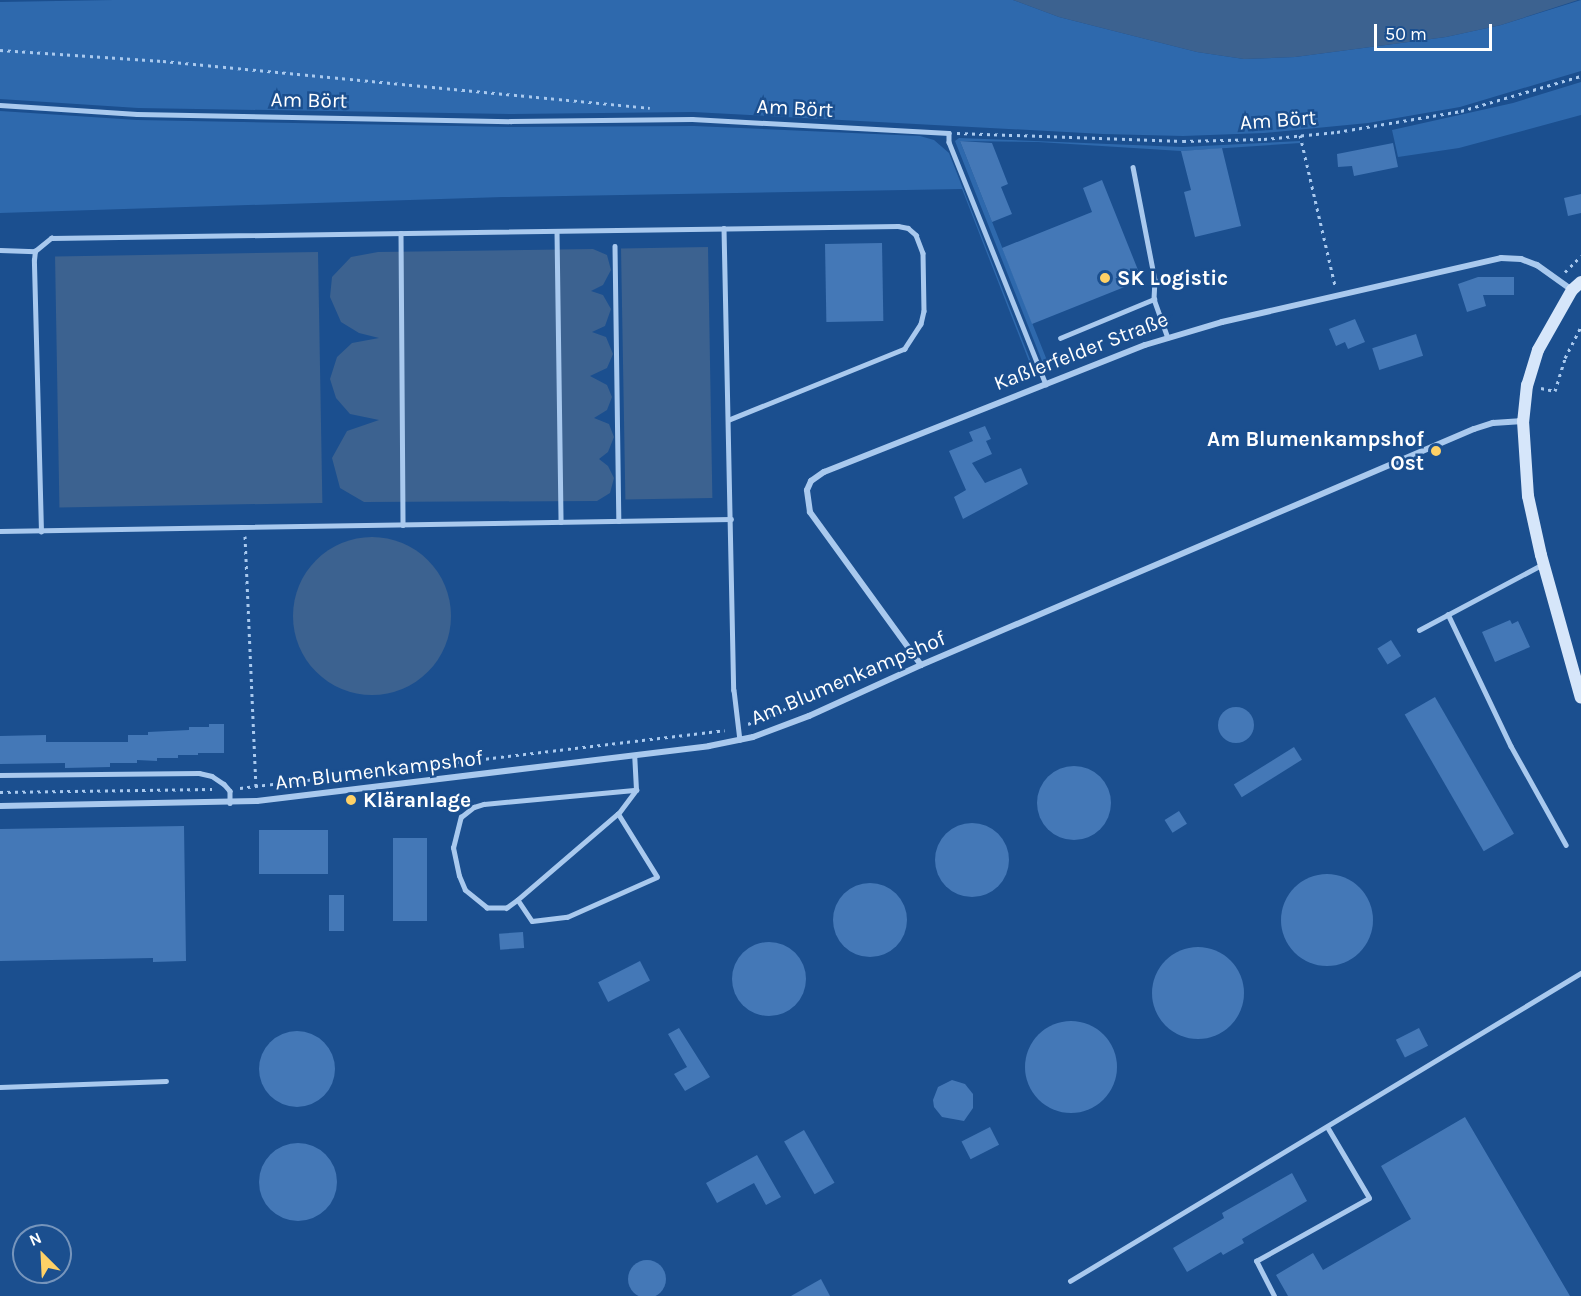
<!DOCTYPE html>
<meta charset="utf-8">
<style>
body{margin:0}
#map{position:relative;width:1581px;height:1296px;overflow:hidden;background:#1b4f8f;font-family:Karla,sans-serif}
div>[style]{position:absolute}
[style*='--x']{left:calc(var(--x)*1px);top:calc(var(--y)*1px);width:calc(var(--w)*1px);rotate:calc(var(--a)*1deg)}
.green>*{inset:0;background:#2e69ad}
.water>*{inset:0;background:#3c6290;transform-origin:0 0}
.round{border-radius:50%}
.building>*{inset:0;background:#4478b7;transform-origin:0 0}
.path>*{height:3px;margin-top:-1.5px;transform-origin:0;background:repeating-linear-gradient(90deg,#a9c9ee 0 3px,transparent 0 7.5px)}
.lane>*{height:4.5px;margin:-2.25px;padding:0 2.25px;transform-origin:2.25px;border-radius:2.25px;background:#a9c9ee}
.street>*{height:6px;margin:-3px;padding:0 3px;transform-origin:3px;border-radius:3px;background:#a9c9ee}
.secondary>*{height:12px;margin:-6px;padding:0 6px;transform-origin:6px;border-radius:6px;background:#d6e6fa}
.dots>*{width:16px;height:16px;translate:-50% -50%;box-sizing:border-box;border:3px solid #1b4f8f;border-radius:50%}
span{translate:-50% -50%;white-space:nowrap;text-align:center;line-height:1.15;-webkit-text-stroke:5px #1b4f8f;paint-order:stroke}
.street-label{font-size:21px;color:#fff}
.poi-label{font-size:21px;color:#fff;font-weight:700}
.left{translate:0 -50%;text-align:left}
.right{translate:-100% -50%;text-align:right}
.north{position:absolute;left:12px;top:1224px;width:60px;height:60px;box-sizing:border-box;background:#1b4f8f;border:2px solid #7695bc;border-radius:50%;rotate:336deg;font-size:16px;font-weight:700;line-height:24px;text-align:center;color:#fff}
.north::after{content:'';display:block;margin:auto;width:21px;height:27px;background:#ffd166;clip-path:polygon(50% 0,100% 100%,50% 72%,0 100%)}
.scale{position:absolute;left:1374px;top:24px;width:118px;height:27px;box-sizing:border-box;border:3px solid #fff;border-top:0;padding-left:8px;font-size:18px;line-height:21px;white-space:nowrap;color:#fff;-webkit-text-stroke:4px #1b4f8f;paint-order:stroke}
</style>
<div id="map">
<div class="green">
<div style="clip-path:polygon(114px 0,1013px 0,1059px 17px,1118px 32px,1197px 52px,1244px 59px,1295px 57px,1446px 37px,1501px 25px,1581px 0,1581px 71px,1460px 107px,1368px 123px,1264px 133px,1183px 136px,1103px 134px,693px 112px,512px 114px,138px 108px,0 99px,0 2px)"></div>
<div style="clip-path:polygon(1581px 82px,1581px 115px,1459px 148px,1398px 157px,1392px 130px,1513px 103px)"></div>
<div style="clip-path:polygon(0 111px,137px 120px,511px 127px,694px 126px,920px 136px,934px 140px,949px 153px,1033px 367px,1032px 369px,962px 189px,503px 197px,0 213px)"></div>
<div style="clip-path:polygon(959px 138px,1183px 147px,1300px 141px,1300px 143px,1181px 151px,1038px 142px,960px 141px,1048px 363px,1042px 361px,955px 141px)"></div>
</div>
<div class="water">
<div style="clip-path:polygon(1013px 0,1578px 0,1501px 25px,1446px 37px,1295px 57px,1244px 59px,1197px 52px,1118px 32px,1059px 17px)"></div>
<div style="left:708px;top:247px;width:251px;height:87px;rotate:89deg"></div>
<div style="clip-path:polygon(593px 249px,607px 255px,611px 270px,603px 285px,591px 291px,603px 295px,611px 309px,605px 326px,592px 332px,606px 337px,613px 354px,607px 368px,590px 376px,607px 385px,612px 397px,607px 410px,594px 418px,609px 424px,614px 437px,608px 452px,599px 459px,608px 466px,614px 478px,610px 493px,597px 501px,364px 502px,340px 488px,332px 458px,347px 431px,379px 420px,350px 414px,336px 398px,330px 379px,337px 357px,352px 343px,379px 338px,359px 333px,341px 322px,330px 297px,332px 277px,351px 257px,378px 252px)"></div>
<div style="left:318px;top:252px;width:251px;height:263px;rotate:89deg"></div>
<div class="round" style="left:293px;top:537px;width:158px;height:158px"></div>
</div>
<div class="building">
<div style="clip-path:polygon(960px 141px,992px 143px,1008px 184px,1001px 187px,1012px 214px,992px 222px)"></div>
<div style="clip-path:polygon(1393px 143px,1398px 167px,1354px 176px,1352px 166px,1338px 167px,1337px 154px)"></div>
<div style="clip-path:polygon(1222px 148px,1241px 226px,1195px 237px,1184px 192px,1191px 190px,1181px 151px)"></div>
<div style="clip-path:polygon(1102px 180px,1142px 280px,1032px 324px,1002px 248px,1092px 212px,1083px 188px)"></div>
<div style="clip-path:polygon(1581px 194px,1581px 213px,1568px 216px,1564px 198px)"></div>
<div style="left:882px;top:243px;width:78px;height:57px;rotate:89deg"></div>
<div style="clip-path:polygon(1478px 277px,1514px 277px,1514px 295px,1483px 295px,1486px 306px,1467px 312px,1458px 284px)"></div>
<div style="clip-path:polygon(1355px 319px,1365px 342px,1348px 349px,1345px 342px,1336px 346px,1329px 329px)"></div>
<div style="left:1416px;top:334px;width:23px;height:46px;rotate:72deg"></div>
<div style="clip-path:polygon(985px 426px,991px 439px,986px 441px,992px 454px,972px 463px,985px 483px,1021px 468px,1028px 484px,963px 519px,954px 497px,966px 490px,949px 451px,973px 441px,969px 432px)"></div>
<div style="clip-path:polygon(1510px 620px,1512px 624px,1518px 621px,1530px 647px,1495px 662px,1482px 632px)"></div>
<div style="left:1391px;top:640px;width:19px;height:16px;rotate:58deg"></div>
<div style="left:1435px;top:697px;width:158px;height:35px;rotate:60deg"></div>
<div class="round" style="left:1218px;top:707px;width:36px;height:36px"></div>
<div style="clip-path:polygon(209px 724px,224px 724px,224px 753px,198px 753px,198px 755px,178px 755px,178px 758px,157px 758px,157px 761px,137px 760px,137px 763px,110px 763px,110px 767px,65px 768px,65px 763px,0 764px,0 736px,46px 735px,46px 742px,128px 742px,128px 735px,148px 735px,148px 732px,189px 730px,189px 727px,209px 727px)"></div>
<div style="left:1294px;top:747px;width:15px;height:71px;rotate:58deg"></div>
<div class="round" style="left:1037px;top:766px;width:74px;height:74px"></div>
<div style="left:1179px;top:811px;width:15px;height:17px;rotate:58deg"></div>
<div class="round" style="left:935px;top:823px;width:74px;height:74px"></div>
<div style="clip-path:polygon(184px 826px,186px 961px,153px 962px,153px 958px,0 961px,0 829px)"></div>
<div style="left:328px;top:830px;width:44px;height:69px;rotate:90deg"></div>
<div style="left:393px;top:838px;width:34px;height:83px"></div>
<div class="round" style="left:1281px;top:874px;width:92px;height:92px"></div>
<div class="round" style="left:833px;top:883px;width:74px;height:74px"></div>
<div style="left:329px;top:895px;width:15px;height:36px"></div>
<div style="left:523px;top:932px;width:16px;height:24px;rotate:86deg"></div>
<div class="round" style="left:732px;top:942px;width:74px;height:74px"></div>
<div class="round" style="left:1152px;top:947px;width:92px;height:92px"></div>
<div style="left:640px;top:961px;width:22px;height:47px;rotate:63deg"></div>
<div class="round" style="left:1025px;top:1021px;width:92px;height:92px"></div>
<div style="clip-path:polygon(679px 1028px,710px 1077px,685px 1091px,674px 1074px,687px 1067px,668px 1034px)"></div>
<div style="left:1419px;top:1028px;width:20px;height:26px;rotate:63deg"></div>
<div class="round" style="left:259px;top:1031px;width:76px;height:76px"></div>
<div style="clip-path:polygon(952px 1080px,965px 1084px,973px 1094px,973px 1108px,964px 1121px,942px 1117px,934px 1107px,933px 1100px,938px 1087px)"></div>
<div style="clip-path:polygon(1465px 1117px,1570px 1296px,1288px 1296px,1276px 1275px,1313px 1253px,1323px 1270px,1411px 1219px,1381px 1166px)"></div>
<div style="left:990px;top:1127px;width:20px;height:32px;rotate:63deg"></div>
<div style="left:804px;top:1130px;width:61px;height:23px;rotate:60deg"></div>
<div class="round" style="left:259px;top:1143px;width:78px;height:78px"></div>
<div style="clip-path:polygon(757px 1155px,781px 1197px,766px 1205px,754px 1183px,717px 1203px,706px 1183px)"></div>
<div style="clip-path:polygon(1292px 1173px,1307px 1201px,1242px 1239px,1244px 1243px,1223px 1255px,1221px 1252px,1187px 1272px,1173px 1248px,1224px 1218px,1222px 1213px)"></div>
<div class="round" style="left:628px;top:1260px;width:38px;height:38px"></div>
<div style="clip-path:polygon(821px 1279px,830px 1296px,791px 1296px)"></div>
</div>
<div class="path">
<div style="--x:0;--y:50;--w:163;--a:3.9"></div>
<div style="--x:163;--y:61;--w:489;--a:5.5"></div>
<div style="--x:957;--y:133;--w:226;--a:2"></div>
<div style="--x:1183;--y:141;--w:81;--a:-1.4"></div>
<div style="--x:1264;--y:139;--w:73;--a:-5.5"></div>
<div style="--x:1337;--y:132;--w:126;--a:-9.6"></div>
<div style="--x:1461;--y:111;--w:125;--a:-16.3"></div>
<div style="--x:1300;--y:135;--w:154;--a:76.9"></div>
<div style="--x:1565;--y:272;--w:23;--a:-45"></div>
<div style="--x:1541;--y:388;--w:14;--a:12"></div>
<div style="--x:1555;--y:391;--w:34;--a:-73"></div>
<div style="--x:1565;--y:358;--w:35;--a:-63"></div>
<div style="--x:245;--y:536;--w:251;--a:87.5"></div>
<div style="--x:748;--y:724;--w:140;--a:-22.2"></div>
<div style="--x:240;--y:788;--w:488;--a:-6.8"></div>
<div style="--x:0;--y:792;--w:212;--a:-0.8"></div>
</div>
<div class="lane">
<div style="--x:0;--y:105;--w:137;--a:3.8"></div>
<div style="--x:137;--y:114;--w:374;--a:1.1"></div>
<div style="--x:511;--y:121;--w:181;--a:-0.6"></div>
<div style="--x:692;--y:119;--w:257;--a:3.1"></div>
<div style="--x:949;--y:133;--w:9;--a:90"></div>
<div style="--x:949;--y:142;--w:261;--a:68.2"></div>
<div style="--x:1133;--y:167;--w:115;--a:79"></div>
<div style="--x:1155;--y:280;--w:19;--a:93"></div>
<div style="--x:1154;--y:299;--w:41;--a:70.3"></div>
<div style="--x:724;--y:228;--w:462;--a:88.8"></div>
<div style="--x:734;--y:690;--w:50;--a:83.2"></div>
<div style="--x:557;--y:231;--w:291;--a:89.2"></div>
<div style="--x:401;--y:233;--w:292;--a:89.6"></div>
<div style="--x:615;--y:246;--w:275;--a:89.2"></div>
<div style="--x:0;--y:250;--w:35;--a:2"></div>
<div style="--x:1060;--y:338;--w:102;--a:-22.5"></div>
<div style="--x:0;--y:531;--w:731;--a:-0.94"></div>
<div style="--x:41;--y:532;--w:272;--a:-91.5"></div>
<div style="--x:34;--y:260;--w:9;--a:-84"></div>
<div style="--x:35;--y:251;--w:21;--a:-39"></div>
<div style="--x:51;--y:238;--w:847;--a:-0.81"></div>
<div style="--x:898;--y:226;--w:10;--a:11"></div>
<div style="--x:908;--y:228;--w:11;--a:41"></div>
<div style="--x:916;--y:235;--w:19;--a:69"></div>
<div style="--x:923;--y:253;--w:58;--a:89"></div>
<div style="--x:924;--y:311;--w:13;--a:103"></div>
<div style="--x:921;--y:324;--w:30;--a:123"></div>
<div style="--x:905;--y:349;--w:190;--a:158"></div>
<div style="--x:1448;--y:614;--w:146;--a:64.5"></div>
<div style="--x:1511;--y:746;--w:113;--a:60.9"></div>
<div style="--x:1419;--y:630;--w:140;--a:-28"></div>
<div style="--x:0;--y:775;--w:199;--a:-0.6"></div>
<div style="--x:199;--y:773;--w:13;--a:13"></div>
<div style="--x:212;--y:776;--w:14;--a:34"></div>
<div style="--x:224;--y:784;--w:9;--a:49"></div>
<div style="--x:230;--y:791;--w:12;--a:90"></div>
<div style="--x:618;--y:814;--w:132;--a:139.3"></div>
<div style="--x:518;--y:900;--w:25;--a:56"></div>
<div style="--x:532;--y:921;--w:35;--a:-7"></div>
<div style="--x:567;--y:917;--w:98;--a:-24"></div>
<div style="--x:657;--y:877;--w:74;--a:-121.8"></div>
<div style="--x:618;--y:814;--w:30;--a:-53"></div>
<div style="--x:636;--y:790;--w:34;--a:-93"></div>
<div style="--x:518;--y:900;--w:14;--a:144"></div>
<div style="--x:507;--y:908;--w:20;--a:180"></div>
<div style="--x:487;--y:908;--w:28;--a:-141"></div>
<div style="--x:465;--y:890;--w:15;--a:-113"></div>
<div style="--x:459;--y:876;--w:29;--a:-102"></div>
<div style="--x:453;--y:848;--w:32;--a:-76"></div>
<div style="--x:461;--y:817;--w:16;--a:-38"></div>
<div style="--x:474;--y:807;--w:10;--a:-17"></div>
<div style="--x:484;--y:804;--w:153;--a:-5.3"></div>
<div style="--x:0;--y:1087;--w:166;--a:-2.1"></div>
<div style="--x:1070;--y:1281;--w:597;--a:-31.08"></div>
<div style="--x:1274;--y:1296;--w:39;--a:-117"></div>
<div style="--x:1256;--y:1261;--w:129;--a:-29.1"></div>
<div style="--x:1369;--y:1198;--w:82;--a:-120.6"></div>
</div>
<div class="street">
<div style="--x:921;--y:665;--w:189;--a:-126"></div>
<div style="--x:810;--y:512;--w:22;--a:-98"></div>
<div style="--x:807;--y:490;--w:10;--a:-66"></div>
<div style="--x:811;--y:481;--w:16;--a:-35"></div>
<div style="--x:824;--y:472;--w:345;--a:-21.6"></div>
<div style="--x:1145;--y:345;--w:80;--a:-16.6"></div>
<div style="--x:1222;--y:322;--w:286;--a:-12.9"></div>
<div style="--x:1501;--y:258;--w:20;--a:3"></div>
<div style="--x:1521;--y:259;--w:17;--a:21"></div>
<div style="--x:1537;--y:265;--w:43;--a:35.5"></div>
<div style="--x:0;--y:806;--w:257;--a:-1.1"></div>
<div style="--x:257;--y:801;--w:455;--a:-6.9"></div>
<div style="--x:709;--y:746;--w:45;--a:-11.6"></div>
<div style="--x:753;--y:737;--w:60;--a:-20.6"></div>
<div style="--x:809;--y:716;--w:123;--a:-24.5"></div>
<div style="--x:921;--y:665;--w:601;--a:-23.11"></div>
<div style="--x:1474;--y:429;--w:20;--a:-18"></div>
<div style="--x:1493;--y:423;--w:30;--a:-4"></div>
</div>
<div class="secondary">
<div style="--x:1581;--y:282;--w:12;--a:138"></div>
<div style="--x:1572;--y:290;--w:69;--a:119.5"></div>
<div style="--x:1538;--y:350;--w:37;--a:107"></div>
<div style="--x:1527;--y:385;--w:36;--a:96"></div>
<div style="--x:1523;--y:421;--w:75;--a:86.2"></div>
<div style="--x:1528;--y:496;--w:60;--a:77.6"></div>
<div style="--x:1541;--y:555;--w:148;--a:74.4"></div>
</div>
<div class="dots">
<div style="left:1105px;top:278px;background:#ffd166"></div>
<div style="left:1436px;top:451px;background:#ffd166"></div>
<div style="left:351px;top:800px;background:#ffd166"></div>
</div>
<div class="street-label">
<span style="left:309px;top:100px;rotate:1deg">Am Bört</span>
<span style="left:795px;top:108px;rotate:3deg">Am Bört</span>
<span style="left:1278px;top:120px;rotate:-4deg">Am Bört</span>
<span style="left:1081px;top:351px;rotate:-21deg">Kaßlerfelder Straße</span>
<span style="left:848px;top:678px;rotate:-23deg">Am Blumenkampshof</span>
<span style="left:379px;top:770px;rotate:-7deg">Am Blumenkampshof</span>
</div>
<div class="poi-label">
<span class="left" style="left:1117px;top:278px">SK Logistic</span>
<span class="right" style="left:1424px;top:451px">Am Blumenkampshof<br>Ost</span>
<span class="left" style="left:363px;top:800px">Kläranlage</span>
</div>
<div class="north">N</div>
<div class="scale">50 m</div>
</div>
